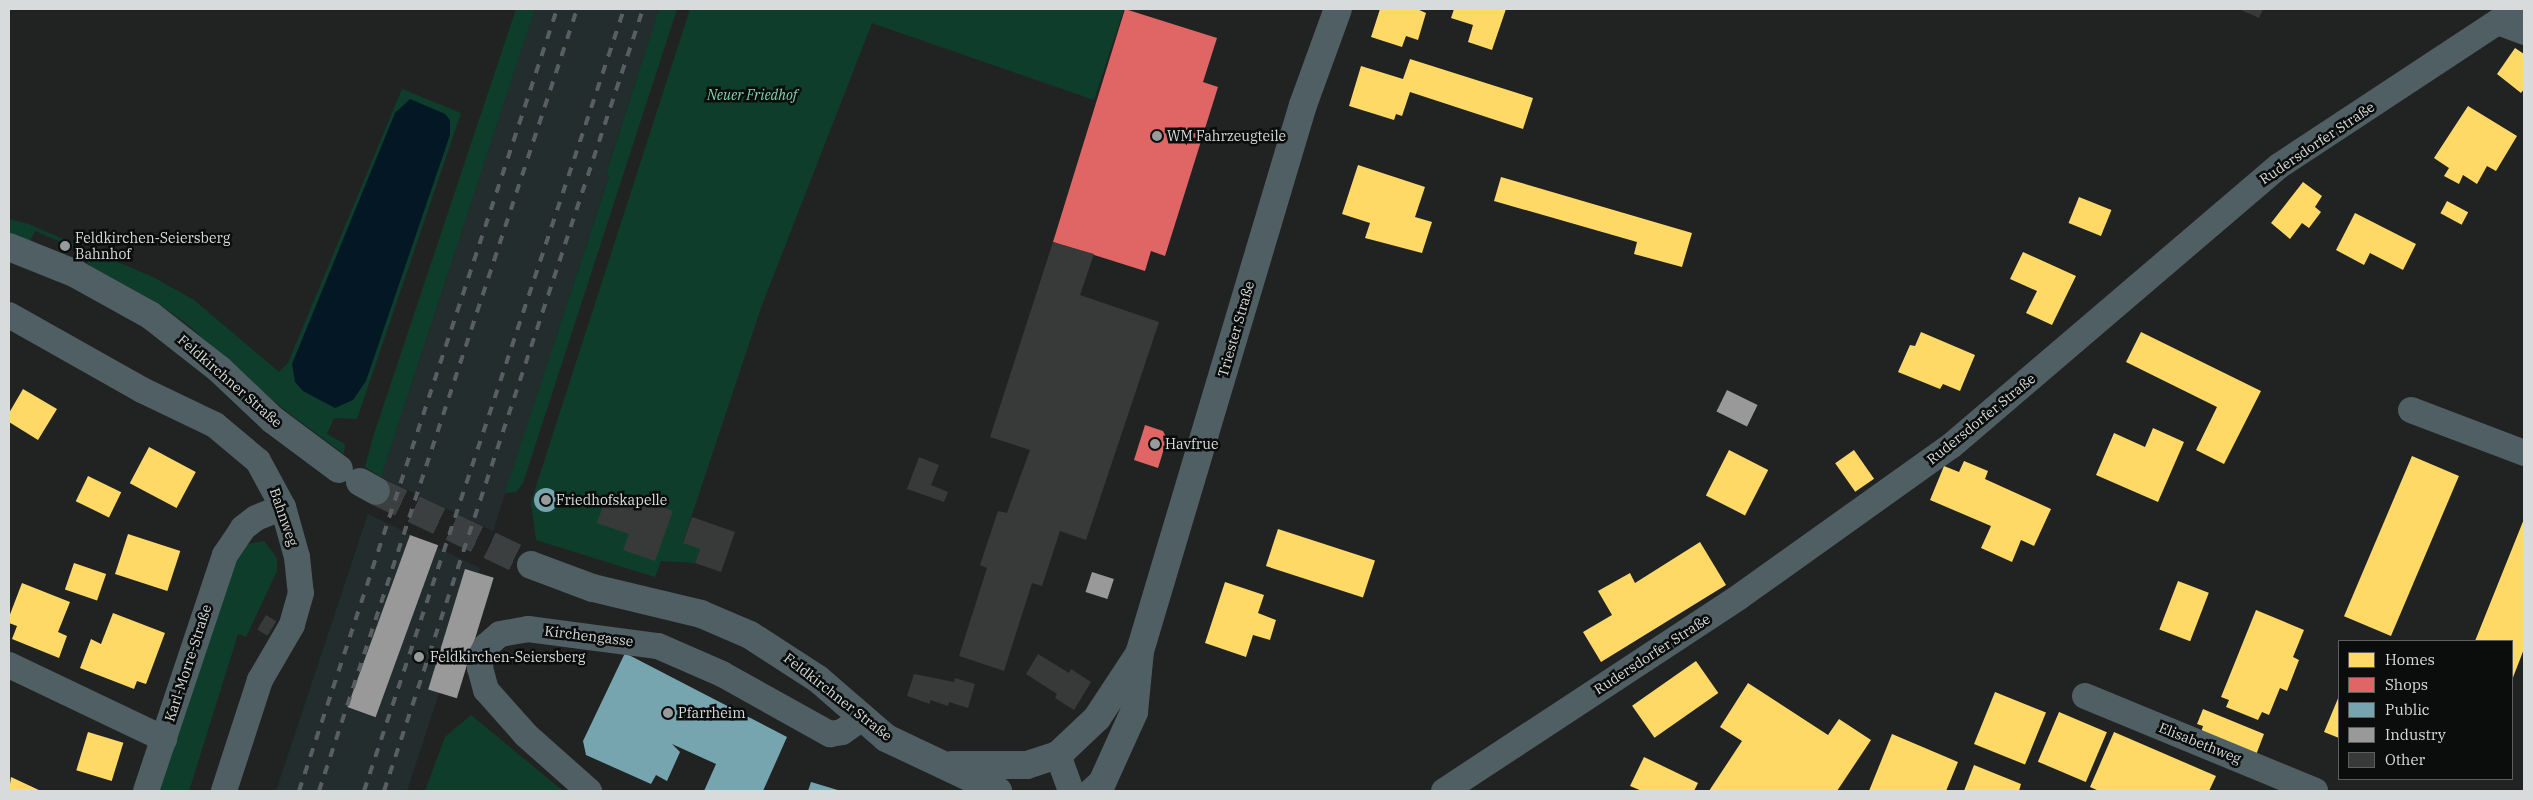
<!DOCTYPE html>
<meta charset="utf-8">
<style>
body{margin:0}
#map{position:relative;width:2533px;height:800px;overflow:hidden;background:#212323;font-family:"IBM Plex Serif",serif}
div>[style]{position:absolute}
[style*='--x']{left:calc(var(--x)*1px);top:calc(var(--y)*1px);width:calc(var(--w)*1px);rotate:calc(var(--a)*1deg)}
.built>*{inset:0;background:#232d2e}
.green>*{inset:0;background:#0e3e2b}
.water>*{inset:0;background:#041725}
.homes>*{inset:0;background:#ffd966;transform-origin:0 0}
.shops>*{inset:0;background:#e06666}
.public>*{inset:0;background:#76a5af}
.round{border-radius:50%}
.industry>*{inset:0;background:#999;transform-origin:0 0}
.building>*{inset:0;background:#383a3a;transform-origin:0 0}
.tertiary-tunnel>*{height:28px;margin-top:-14px;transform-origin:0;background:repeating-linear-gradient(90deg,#3c3f3f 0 28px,transparent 0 42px)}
.minor>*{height:26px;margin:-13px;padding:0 13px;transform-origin:13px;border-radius:13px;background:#505f64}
.tertiary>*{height:28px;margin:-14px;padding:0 14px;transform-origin:14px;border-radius:14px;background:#505f64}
.rail>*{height:4px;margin-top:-2px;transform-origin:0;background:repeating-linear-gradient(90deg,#585e61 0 9px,transparent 0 18px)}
.dots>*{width:14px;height:14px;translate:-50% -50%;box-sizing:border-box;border:2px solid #0b0d0d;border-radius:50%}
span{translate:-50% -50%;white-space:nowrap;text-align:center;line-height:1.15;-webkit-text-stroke:5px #0b0d0d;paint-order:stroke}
.park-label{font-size:14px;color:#7ed3aa;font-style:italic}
.poi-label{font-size:14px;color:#d8dbdb}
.left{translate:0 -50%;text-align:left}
.street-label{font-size:14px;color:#d8dbdb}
.frame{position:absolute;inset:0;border:10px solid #d8dbdb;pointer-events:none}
.legend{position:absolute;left:2338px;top:640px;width:175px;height:140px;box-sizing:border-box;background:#0b0d0d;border:1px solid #5d5f5f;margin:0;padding:6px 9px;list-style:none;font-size:15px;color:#d8dbdb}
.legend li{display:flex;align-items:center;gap:10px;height:25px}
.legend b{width:25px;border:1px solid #5d5f5f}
</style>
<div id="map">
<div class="built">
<div style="clip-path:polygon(535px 9px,659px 9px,606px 173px,609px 175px,493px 531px,381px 477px)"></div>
<div style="clip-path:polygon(368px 514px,480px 568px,407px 791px,276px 791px)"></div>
</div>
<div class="green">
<div style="clip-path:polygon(516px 9px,535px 9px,381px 477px,365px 467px,373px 437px)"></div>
<div style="clip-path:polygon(659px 9px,677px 9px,523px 483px,516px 492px,505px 493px,609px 176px,606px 174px)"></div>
<div style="clip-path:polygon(690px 9px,1124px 9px,1094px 100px,872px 23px,762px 305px,683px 542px,700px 549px,695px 563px,661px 561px,655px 577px,536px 540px,531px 502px)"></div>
<div style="clip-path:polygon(402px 89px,461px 113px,357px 419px,334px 418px,327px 434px,345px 444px,344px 454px,282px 408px,187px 324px,159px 304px,87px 264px,90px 254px,35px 231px,30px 241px,9px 233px,9px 219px,28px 224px,153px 277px,194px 300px,279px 372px,288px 363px)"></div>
<div style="clip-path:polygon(264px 541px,277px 558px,277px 571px,246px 637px,238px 634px,189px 791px,154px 791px,242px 545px)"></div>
<div style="clip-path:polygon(471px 715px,563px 791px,425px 791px,445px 737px)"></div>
</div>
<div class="water">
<div style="clip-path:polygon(410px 99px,445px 114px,450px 120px,450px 135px,366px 381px,353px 400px,335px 408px,303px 391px,295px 382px,292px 364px,395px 113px)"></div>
</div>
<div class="homes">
<div style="clip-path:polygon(1380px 9px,1417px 9px,1426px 13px,1418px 40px,1406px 36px,1402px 47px,1371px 37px)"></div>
<div style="clip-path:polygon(1454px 9px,1506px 9px,1492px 50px,1468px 42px,1473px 25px,1451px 18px)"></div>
<div style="clip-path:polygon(2515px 48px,2524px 54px,2524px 89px,2521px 93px,2497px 74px)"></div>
<div style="clip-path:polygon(1410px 59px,1533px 98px,1523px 129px,1410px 92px,1402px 116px,1396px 114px,1394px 120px,1349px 106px,1361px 66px,1403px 79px)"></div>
<div style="clip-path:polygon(2468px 106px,2517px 136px,2496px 171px,2487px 166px,2477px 184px,2463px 175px,2459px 184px,2444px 176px,2449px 168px,2434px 158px)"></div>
<div style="clip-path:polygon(1358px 165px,1425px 187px,1415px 217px,1432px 222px,1422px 253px,1365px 238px,1370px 223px,1342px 214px)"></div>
<div style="clip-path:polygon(1501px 177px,1692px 233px,1682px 267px,1634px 254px,1637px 242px,1494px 201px)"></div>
<div style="clip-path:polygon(2303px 182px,2322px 196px,2315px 207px,2321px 212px,2309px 228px,2302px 223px,2290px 239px,2271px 223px)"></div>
<div style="left:2079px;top:197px;width:35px;height:28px;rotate:22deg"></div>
<div style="left:2447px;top:201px;width:24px;height:14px;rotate:28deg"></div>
<div style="clip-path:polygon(2355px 213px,2416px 244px,2403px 270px,2370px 253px,2364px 265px,2336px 250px)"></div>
<div style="clip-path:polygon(2023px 252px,2076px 276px,2052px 325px,2026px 313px,2037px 291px,2010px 279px)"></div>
<div style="clip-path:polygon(1921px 332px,1975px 355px,1960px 391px,1943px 384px,1940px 389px,1898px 372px,1910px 345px,1915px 346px)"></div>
<div style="clip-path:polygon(2141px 332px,2261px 391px,2224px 464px,2196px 450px,2217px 407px,2126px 362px)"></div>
<div style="clip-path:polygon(23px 389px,57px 409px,38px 440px,9px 422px,9px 413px)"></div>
<div style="clip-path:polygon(2153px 428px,2184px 442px,2158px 502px,2096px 475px,2114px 433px,2145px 447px)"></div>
<div style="left:149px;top:447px;width:53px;height:41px;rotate:28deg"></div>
<div style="left:1729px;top:450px;width:44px;height:51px;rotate:27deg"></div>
<div style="left:1854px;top:450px;width:35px;height:23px;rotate:55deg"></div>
<div style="left:2412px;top:456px;width:51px;height:174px;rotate:23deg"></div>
<div style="clip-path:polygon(1964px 461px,1988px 471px,1985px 479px,2051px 509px,2034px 546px,2021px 540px,2012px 562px,1981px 548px,1991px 526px,1930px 500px,1944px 466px,1959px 472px)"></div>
<div style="left:88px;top:476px;width:37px;height:28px;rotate:26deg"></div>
<div style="clip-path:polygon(2524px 519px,2524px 649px,2512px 680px,2512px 641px,2475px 641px)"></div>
<div style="left:1278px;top:529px;width:102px;height:39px;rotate:18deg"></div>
<div style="left:128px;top:534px;width:55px;height:42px;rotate:18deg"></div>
<div style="clip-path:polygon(1700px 542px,1726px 585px,1601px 662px,1583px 632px,1612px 615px,1598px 591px,1630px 573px,1635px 583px)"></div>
<div style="left:74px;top:563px;width:34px;height:28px;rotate:19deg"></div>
<div style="left:2178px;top:581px;width:33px;height:52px;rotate:21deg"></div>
<div style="clip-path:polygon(1225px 582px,1264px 595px,1258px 613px,1276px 620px,1270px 640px,1253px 635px,1246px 657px,1205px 643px)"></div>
<div style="clip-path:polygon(22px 583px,70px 602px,58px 632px,67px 636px,59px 658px,12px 639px,17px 626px,9px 623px,9px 617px)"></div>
<div style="clip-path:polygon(2256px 610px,2304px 630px,2293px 657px,2299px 660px,2287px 691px,2280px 688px,2269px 715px,2262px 712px,2258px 720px,2226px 707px,2229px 700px,2221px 697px)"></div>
<div style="clip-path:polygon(113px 613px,165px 633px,146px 684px,137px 681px,134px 689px,80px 668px,91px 639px,101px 644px)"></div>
<div style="left:1696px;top:661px;width:39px;height:78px;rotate:55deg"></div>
<div style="clip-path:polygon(1748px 683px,1828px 735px,1839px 719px,1871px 740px,1837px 791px,1709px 791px,1742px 741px,1720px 727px)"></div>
<div style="left:1995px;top:692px;width:55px;height:56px;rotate:22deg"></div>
<div style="clip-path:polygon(2339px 696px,2339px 738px,2324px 732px)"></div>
<div style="clip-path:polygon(2203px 709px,2264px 734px,2256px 755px,2201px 732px,2203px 726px,2197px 724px)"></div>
<div style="left:2059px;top:712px;width:52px;height:54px;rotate:23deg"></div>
<div style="left:88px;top:732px;width:37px;height:40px;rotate:17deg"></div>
<div style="clip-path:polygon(2114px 732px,2216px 776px,2209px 791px,2099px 791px,2090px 787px)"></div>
<div style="clip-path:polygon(1892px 734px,1958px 762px,1946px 791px,1869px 791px)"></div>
<div style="clip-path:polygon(1644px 757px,1698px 783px,1694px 791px,1642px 791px,1630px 786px)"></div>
<div style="clip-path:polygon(1974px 765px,2021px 784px,2019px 791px,1964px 791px)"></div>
<div style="clip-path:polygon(11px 777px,41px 791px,9px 791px)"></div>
</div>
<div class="shops">
<div style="clip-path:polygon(1125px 9px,1217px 38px,1203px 82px,1218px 87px,1165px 256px,1151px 251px,1145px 271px,1053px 242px)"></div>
<div style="clip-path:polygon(1145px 425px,1163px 431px,1167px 439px,1158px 468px,1134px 460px)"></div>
</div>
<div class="public">
<div class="round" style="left:534px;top:488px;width:24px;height:24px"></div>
<div style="clip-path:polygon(625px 653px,787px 737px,763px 791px,704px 791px,716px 764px,672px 744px,680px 752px,667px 781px,656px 775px,651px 784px,586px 755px,583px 741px)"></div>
<div style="clip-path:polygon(811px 782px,841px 791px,808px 791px)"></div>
</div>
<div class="industry">
<div style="left:1727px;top:390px;width:34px;height:24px;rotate:26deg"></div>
<div style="left:410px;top:535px;width:30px;height:183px;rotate:20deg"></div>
<div style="left:465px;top:569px;width:30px;height:126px;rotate:17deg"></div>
<div style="left:1092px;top:572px;width:23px;height:21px;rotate:18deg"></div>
</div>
<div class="building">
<div style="clip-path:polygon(2239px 9px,2263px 9px,2259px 18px)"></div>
<div style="clip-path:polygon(1053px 242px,1094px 254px,1080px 295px,1159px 322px,1086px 540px,1060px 531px,1042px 586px,1032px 583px,1004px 671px,959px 656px,987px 568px,980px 565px,998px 511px,1007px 513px,1030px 450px,990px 437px)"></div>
<div style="clip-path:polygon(919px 457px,939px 465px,931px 485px,948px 492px,944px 502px,907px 489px)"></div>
<div style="clip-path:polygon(606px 497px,631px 505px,634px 497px,673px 511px,655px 561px,623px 550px,629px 534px,597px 523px)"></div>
<div style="clip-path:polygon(692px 517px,735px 532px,721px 572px,695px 563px,700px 549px,683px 543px)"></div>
<div style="left:266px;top:615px;width:12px;height:17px;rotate:31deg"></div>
<div style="clip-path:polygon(1038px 654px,1069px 673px,1071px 669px,1091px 682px,1074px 710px,1055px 698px,1057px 694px,1026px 674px)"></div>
<div style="clip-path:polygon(914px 674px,954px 682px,955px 678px,975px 684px,968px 708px,949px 702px,948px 706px,930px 700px,930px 704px,907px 696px)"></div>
</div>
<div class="tertiary-tunnel">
<div style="--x:376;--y:491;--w:172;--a:25.5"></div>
</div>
<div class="minor">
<div style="--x:2501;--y:23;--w:25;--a:21"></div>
<div style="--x:9;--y:315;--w:153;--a:29.4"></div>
<div style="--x:142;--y:390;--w:81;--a:25.6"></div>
<div style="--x:215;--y:425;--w:56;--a:39.9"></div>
<div style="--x:258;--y:461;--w:52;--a:61.5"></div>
<div style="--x:283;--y:507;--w:52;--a:74.4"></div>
<div style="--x:297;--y:557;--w:36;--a:84"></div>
<div style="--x:301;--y:593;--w:33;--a:106"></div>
<div style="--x:292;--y:625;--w:64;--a:120.2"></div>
<div style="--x:260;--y:680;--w:117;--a:108"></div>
<div style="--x:2411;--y:410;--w:121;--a:20.8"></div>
<div style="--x:9;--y:665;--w:172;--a:25.5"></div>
<div style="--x:2085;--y:696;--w:249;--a:22.4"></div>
<div style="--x:1058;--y:755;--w:38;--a:70"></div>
<div style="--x:146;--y:791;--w:249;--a:-71.5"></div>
<div style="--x:225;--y:555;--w:32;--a:-56"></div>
<div style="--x:243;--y:528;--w:16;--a:-38"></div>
<div style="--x:256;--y:518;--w:29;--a:-22"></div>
<div style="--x:589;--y:791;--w:84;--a:-138.4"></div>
<div style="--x:526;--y:735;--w:60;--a:-131.6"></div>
<div style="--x:486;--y:690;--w:23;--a:-105"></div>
<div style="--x:480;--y:668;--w:12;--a:-85"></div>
<div style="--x:481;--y:656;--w:11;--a:-63"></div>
<div style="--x:486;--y:646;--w:18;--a:-41"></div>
<div style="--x:500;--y:634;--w:28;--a:-10"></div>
<div style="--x:528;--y:629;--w:131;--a:7.5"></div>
<div style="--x:658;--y:646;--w:70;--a:23.6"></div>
<div style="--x:722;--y:674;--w:124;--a:29.1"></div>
<div style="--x:830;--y:734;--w:12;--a:-9"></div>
<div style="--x:842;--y:732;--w:24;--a:-35"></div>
<div style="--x:1444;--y:791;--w:353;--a:-33.3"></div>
<div style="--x:1739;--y:597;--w:260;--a:-35.5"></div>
<div style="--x:1951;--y:446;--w:431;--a:-40.5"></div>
<div style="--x:2279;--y:166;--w:285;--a:-33.4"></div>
</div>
<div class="tertiary">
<div style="--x:9;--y:247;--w:72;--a:21.9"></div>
<div style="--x:76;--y:274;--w:85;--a:29"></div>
<div style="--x:150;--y:315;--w:88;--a:38"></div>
<div style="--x:219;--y:369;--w:74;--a:43.4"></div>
<div style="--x:273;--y:420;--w:82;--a:36.6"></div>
<div style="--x:360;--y:482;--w:18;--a:29"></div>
<div style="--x:531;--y:565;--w:66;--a:20.4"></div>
<div style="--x:593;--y:588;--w:111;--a:13.5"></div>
<div style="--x:701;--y:614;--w:53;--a:23.2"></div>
<div style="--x:750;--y:635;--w:81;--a:32.9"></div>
<div style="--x:818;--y:679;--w:90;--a:40.9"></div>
<div style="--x:886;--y:738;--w:124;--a:25.3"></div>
<div style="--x:952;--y:765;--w:75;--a:0"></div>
<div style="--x:1027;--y:765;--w:33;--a:-18"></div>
<div style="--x:1058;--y:755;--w:54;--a:-43.5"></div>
<div style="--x:1097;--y:718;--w:73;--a:-56.7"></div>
<div style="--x:1093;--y:791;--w:12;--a:-42"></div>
<div style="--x:1102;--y:783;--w:78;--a:-65.7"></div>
<div style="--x:1134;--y:712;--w:61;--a:-84.4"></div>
<div style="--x:1140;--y:651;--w:570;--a:-73.38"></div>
<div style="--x:1303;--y:105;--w:102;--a:-70"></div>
</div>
<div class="rail">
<div style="--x:299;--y:791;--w:823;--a:-71.74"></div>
<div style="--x:319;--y:791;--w:823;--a:-71.74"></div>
<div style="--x:364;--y:791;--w:824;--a:-71.61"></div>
<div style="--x:384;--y:791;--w:824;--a:-71.68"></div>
</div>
<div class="dots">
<div style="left:1157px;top:136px;background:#989b9b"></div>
<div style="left:65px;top:246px;background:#989b9b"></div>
<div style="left:1155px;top:444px;background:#989b9b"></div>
<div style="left:546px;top:500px;background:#989b9b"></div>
<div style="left:419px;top:657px;background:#989b9b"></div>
<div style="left:668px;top:713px;background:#989b9b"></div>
</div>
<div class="park-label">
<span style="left:752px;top:95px">Neuer Friedhof</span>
</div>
<div class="poi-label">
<span class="left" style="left:1167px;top:136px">WM Fahrzeugteile</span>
<span class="left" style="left:75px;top:246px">Feldkirchen-Seiersberg<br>Bahnhof</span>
<span class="left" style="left:1165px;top:444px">Havfrue</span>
<span class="left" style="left:556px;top:500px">Friedhofskapelle</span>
<span class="left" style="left:430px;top:657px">Feldkirchen-Seiersberg</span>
<span class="left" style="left:678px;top:713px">Pfarrheim</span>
</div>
<div class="street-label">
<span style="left:2317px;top:143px;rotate:-34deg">Rudersdorfer Straße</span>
<span style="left:1236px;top:329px;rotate:-74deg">Triester Straße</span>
<span style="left:230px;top:381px;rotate:41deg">Feldkirchner Straße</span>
<span style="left:1981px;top:419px;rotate:-39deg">Rudersdorfer Straße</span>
<span style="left:284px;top:517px;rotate:71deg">Bahnweg</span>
<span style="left:589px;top:636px;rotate:7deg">Kirchengasse</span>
<span style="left:1652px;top:654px;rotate:-33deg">Rudersdorfer Straße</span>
<span style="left:188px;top:663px;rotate:-72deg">Karl-Morre-Straße</span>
<span style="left:838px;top:697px;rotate:38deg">Feldkirchner Straße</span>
<span style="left:2200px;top:743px;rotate:22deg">Elisabethweg</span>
</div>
<div class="frame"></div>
<ul class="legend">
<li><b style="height:14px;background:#ffd966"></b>Homes</li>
<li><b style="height:14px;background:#e06666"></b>Shops</li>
<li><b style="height:14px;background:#76a5af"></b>Public</li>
<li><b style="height:14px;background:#999"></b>Industry</li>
<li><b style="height:14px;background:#383a3a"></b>Other</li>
</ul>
</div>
